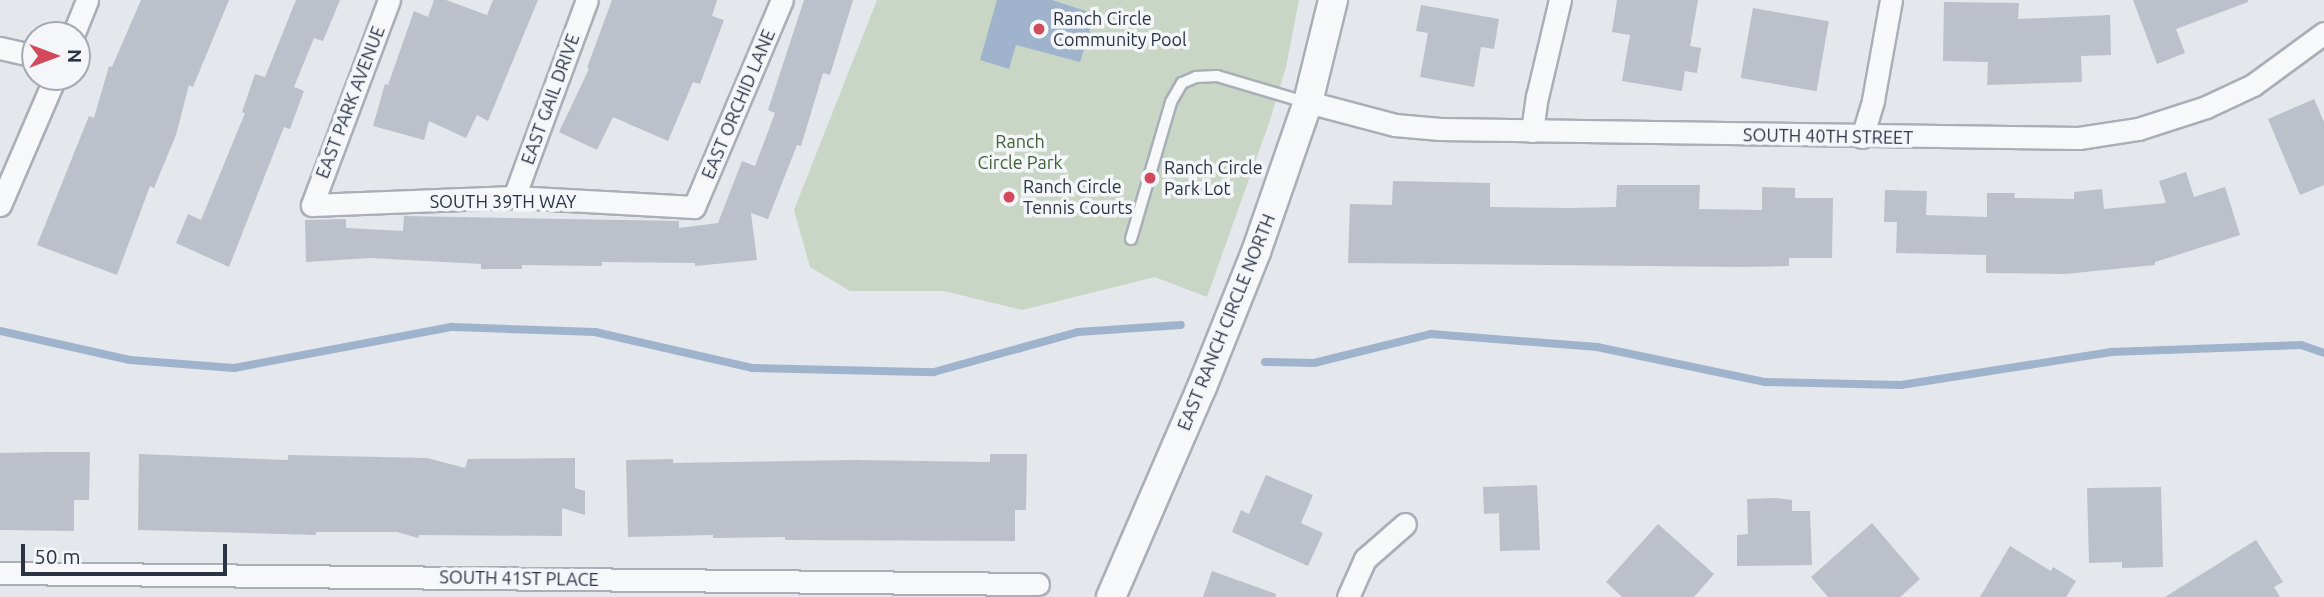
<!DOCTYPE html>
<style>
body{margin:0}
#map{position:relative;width:2324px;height:597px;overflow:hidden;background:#e4e7ec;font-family:Ubuntu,sans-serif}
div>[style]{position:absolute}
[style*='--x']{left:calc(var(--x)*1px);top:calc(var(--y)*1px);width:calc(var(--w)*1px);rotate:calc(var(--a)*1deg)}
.green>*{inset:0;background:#c9d6c5}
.water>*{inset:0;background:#9fb4cc}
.stream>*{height:8px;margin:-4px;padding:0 4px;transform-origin:4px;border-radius:4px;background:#9fb4cc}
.building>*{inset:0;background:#bbc0ca;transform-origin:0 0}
.roads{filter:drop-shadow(2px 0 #a9aeb7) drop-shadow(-2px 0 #a9aeb7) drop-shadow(0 2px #a9aeb7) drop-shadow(0 -2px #a9aeb7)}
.service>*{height:10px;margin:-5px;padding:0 5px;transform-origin:5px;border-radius:5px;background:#f7f8fa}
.minor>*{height:21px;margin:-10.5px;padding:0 10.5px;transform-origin:10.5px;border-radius:10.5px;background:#f7f8fa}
.tertiary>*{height:28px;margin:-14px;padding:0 14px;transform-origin:14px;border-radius:14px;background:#f7f8fa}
.dots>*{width:19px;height:19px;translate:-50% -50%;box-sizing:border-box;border:4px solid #f4f6f9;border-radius:50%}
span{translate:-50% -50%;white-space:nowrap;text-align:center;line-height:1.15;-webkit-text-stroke:7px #f4f6f9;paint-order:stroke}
.poi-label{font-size:18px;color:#2b3445}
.left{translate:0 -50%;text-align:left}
.street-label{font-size:18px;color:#2b3445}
.park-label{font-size:18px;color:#3f6138}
.north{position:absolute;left:21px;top:21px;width:70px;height:70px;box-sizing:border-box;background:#f4f6f9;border:2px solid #a4a8b1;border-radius:50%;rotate:90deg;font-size:19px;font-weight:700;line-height:28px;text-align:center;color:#2b3445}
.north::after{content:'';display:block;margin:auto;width:24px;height:32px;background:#d1495b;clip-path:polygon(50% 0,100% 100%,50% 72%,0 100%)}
.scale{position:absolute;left:21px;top:544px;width:206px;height:32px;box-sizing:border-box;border:4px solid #2b3445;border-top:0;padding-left:9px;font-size:21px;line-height:24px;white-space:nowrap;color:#2b3445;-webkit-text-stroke:5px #f4f6f9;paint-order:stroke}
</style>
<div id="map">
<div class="green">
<div style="clip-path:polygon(877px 0,1299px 0,1286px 67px,1270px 120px,1207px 297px,1155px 277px,1022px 310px,944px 291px,850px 291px,810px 267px,794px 210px)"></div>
</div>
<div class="water">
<div style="clip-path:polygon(997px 0,1052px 0,1095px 14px,1080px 62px,1016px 45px,1009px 69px,980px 60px)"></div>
</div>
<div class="stream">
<div style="--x:0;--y:331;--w:133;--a:12.6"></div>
<div style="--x:130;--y:360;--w:104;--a:4.4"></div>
<div style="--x:234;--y:368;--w:222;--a:-10.7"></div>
<div style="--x:452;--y:327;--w:143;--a:2"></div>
<div style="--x:595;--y:332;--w:161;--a:12.9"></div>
<div style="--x:752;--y:368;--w:182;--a:1.3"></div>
<div style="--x:934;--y:372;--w:149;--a:-15.5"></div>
<div style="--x:1078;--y:332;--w:103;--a:-3.9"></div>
<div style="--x:1265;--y:362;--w:49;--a:1.2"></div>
<div style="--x:1314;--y:363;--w:121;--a:-13.9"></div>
<div style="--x:1431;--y:334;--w:167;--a:4.5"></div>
<div style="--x:1597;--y:347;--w:172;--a:11.8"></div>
<div style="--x:1765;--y:382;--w:136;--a:1.3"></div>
<div style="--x:1901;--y:385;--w:213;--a:-8.9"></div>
<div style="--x:2111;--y:352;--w:190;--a:-2.1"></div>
<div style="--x:2301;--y:345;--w:24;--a:19"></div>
</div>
<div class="building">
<div style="clip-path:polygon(141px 0,229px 0,193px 87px,189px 85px,176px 135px,154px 188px,150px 186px,117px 275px,37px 245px,89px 116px,94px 118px,109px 66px,112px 67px)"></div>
<div style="clip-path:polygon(296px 0,340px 0,323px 41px,314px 38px,294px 87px,304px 91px,290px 129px,284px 127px,229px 267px,176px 243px,188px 214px,201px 220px,245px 113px,242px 112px,255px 74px,265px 77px)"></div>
<div style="clip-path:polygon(434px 0,446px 0,487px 15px,493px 0,538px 0,488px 121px,477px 115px,466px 138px,429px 121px,424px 140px,373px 126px,385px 84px,388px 85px,414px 11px,428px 17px)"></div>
<div style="clip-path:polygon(612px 0,717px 0,712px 16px,724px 20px,700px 84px,693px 82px,668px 141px,613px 117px,597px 150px,559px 132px,589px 69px,587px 68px)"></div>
<div style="clip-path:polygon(804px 0,853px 0,830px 75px,823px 73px,801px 146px,797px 145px,768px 219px,751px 213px,757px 260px,695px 266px,695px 263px,602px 262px,602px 266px,522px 265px,522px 269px,481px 269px,481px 264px,370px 258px,306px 262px,305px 220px,346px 219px,346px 228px,403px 231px,404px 216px,679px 221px,679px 228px,718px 223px,742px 161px,755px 166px,775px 113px,768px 110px)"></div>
<div style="clip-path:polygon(1617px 0,1698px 0,1690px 46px,1701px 48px,1697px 73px,1685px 71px,1682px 91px,1622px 81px,1630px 35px,1612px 32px)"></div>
<div style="clip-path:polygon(2133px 0,2248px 0,2248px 2px,2176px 29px,2185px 53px,2157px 64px)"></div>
<div style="clip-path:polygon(1944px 2px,2019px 3px,2018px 19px,2110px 15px,2111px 55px,2081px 56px,2082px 82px,1987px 85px,1988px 62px,1943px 61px)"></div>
<div style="clip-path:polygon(1421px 5px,1499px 19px,1494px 49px,1481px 47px,1474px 87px,1420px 77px,1428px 33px,1416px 31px)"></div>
<div style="left:1753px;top:8px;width:77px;height:71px;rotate:10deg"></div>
<div style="clip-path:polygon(2314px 99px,2324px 122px,2324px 185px,2300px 195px,2268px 119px)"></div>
<div style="clip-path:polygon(2186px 172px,2194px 197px,2225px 187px,2240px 235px,2155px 262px,2155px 265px,2065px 274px,1986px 273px,1986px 255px,1896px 253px,1897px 222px,1884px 222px,1885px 190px,1927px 191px,1926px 215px,1987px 217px,1987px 193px,2015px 193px,2014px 198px,2074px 199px,2074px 192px,2102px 189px,2104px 209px,2166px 203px,2159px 181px)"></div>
<div style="clip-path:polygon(1393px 181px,1490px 183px,1490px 207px,1572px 208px,1616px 207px,1617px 185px,1700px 185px,1699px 209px,1762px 210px,1762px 187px,1795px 188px,1795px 198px,1833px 198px,1832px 258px,1789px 258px,1789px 266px,1743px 267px,1348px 263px,1350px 204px,1392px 205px)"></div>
<div style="clip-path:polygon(49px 452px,90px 452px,89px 500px,74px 500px,74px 531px,0 530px,0 453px)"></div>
<div style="clip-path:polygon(139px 454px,288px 460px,288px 455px,427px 458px,465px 468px,468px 459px,575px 458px,575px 488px,585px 491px,585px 515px,562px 508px,562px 536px,419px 535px,418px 538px,397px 532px,316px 532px,316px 535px,138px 530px)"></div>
<div style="clip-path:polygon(990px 454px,1027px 454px,1026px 510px,1015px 510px,1015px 541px,785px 540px,785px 537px,713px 538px,713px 535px,628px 537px,626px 460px,673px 459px,673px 463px,855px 460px,990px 462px)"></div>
<div style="clip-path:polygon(1266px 475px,1313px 495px,1301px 523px,1323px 533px,1308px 566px,1232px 532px,1241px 510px,1249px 514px)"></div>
<div style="clip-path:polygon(1537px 485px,1540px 550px,1500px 551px,1499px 513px,1484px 514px,1483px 487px)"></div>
<div style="clip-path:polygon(2161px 487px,2163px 567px,2122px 568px,2122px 562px,2089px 563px,2087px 488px)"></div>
<div style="clip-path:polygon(1775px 498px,1792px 500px,1792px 511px,1810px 511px,1812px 565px,1737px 566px,1737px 535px,1748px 534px,1747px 499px)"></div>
<div style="clip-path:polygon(1872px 523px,1920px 579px,1900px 597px,1828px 597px,1811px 577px)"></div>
<div style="clip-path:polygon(1658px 524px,1714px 574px,1694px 597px,1622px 597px,1606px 582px)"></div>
<div style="clip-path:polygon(2256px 540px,2283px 582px,2274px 587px,2280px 597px,2165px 597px)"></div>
<div style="clip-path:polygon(2010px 546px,2051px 571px,2053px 567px,2076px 581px,2066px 597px,1980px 597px)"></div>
<div style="clip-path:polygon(1212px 571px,1276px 594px,1276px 597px,1203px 597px)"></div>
</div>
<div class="roads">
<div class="service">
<div style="--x:1131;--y:239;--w:143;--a:-73.7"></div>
<div style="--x:1171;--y:102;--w:22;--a:-60"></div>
<div style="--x:1182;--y:83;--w:15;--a:-23"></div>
<div style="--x:1196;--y:77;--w:21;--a:-3"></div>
<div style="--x:1217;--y:76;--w:92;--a:16.5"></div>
</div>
<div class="minor">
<div style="--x:389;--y:0;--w:219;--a:110.6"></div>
<div style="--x:312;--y:205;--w:202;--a:-2.3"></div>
<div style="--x:514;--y:197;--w:180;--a:3.2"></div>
<div style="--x:694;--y:207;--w:225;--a:-67"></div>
<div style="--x:73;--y:35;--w:38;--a:-68"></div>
<div style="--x:0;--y:48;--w:36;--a:13"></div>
<div style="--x:1308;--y:102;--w:90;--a:14.8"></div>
<div style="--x:1395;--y:125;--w:45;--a:5.1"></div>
<div style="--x:1440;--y:129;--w:639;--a:0.81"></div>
<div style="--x:2079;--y:138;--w:60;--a:-8.7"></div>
<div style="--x:2138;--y:129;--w:71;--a:-17.9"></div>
<div style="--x:2206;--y:107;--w:52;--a:-25.1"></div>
<div style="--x:2253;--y:85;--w:88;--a:-36.2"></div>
<div style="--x:1532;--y:131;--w:34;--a:-82"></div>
<div style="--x:1537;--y:97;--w:100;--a:-76.7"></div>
<div style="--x:1862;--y:137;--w:39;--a:-73"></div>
<div style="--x:1873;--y:100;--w:102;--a:-79.8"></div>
<div style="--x:514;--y:197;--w:210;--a:-69.7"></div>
<div style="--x:0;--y:205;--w:139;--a:-66.7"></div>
<div style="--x:0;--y:573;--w:1038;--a:0.61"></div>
<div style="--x:1348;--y:597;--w:42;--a:-65.9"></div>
<div style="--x:1365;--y:559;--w:53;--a:-41.2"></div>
</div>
<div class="tertiary">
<div style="--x:1111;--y:597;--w:229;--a:-66.6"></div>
<div style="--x:1202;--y:387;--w:145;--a:-68.2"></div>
<div style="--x:1256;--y:252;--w:159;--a:-70.9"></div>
<div style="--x:1308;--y:102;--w:105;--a:-76.2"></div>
</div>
</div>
<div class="dots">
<div style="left:1039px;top:29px;background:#d1495b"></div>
<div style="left:1150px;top:178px;background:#d1495b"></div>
<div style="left:1009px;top:197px;background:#d1495b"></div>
</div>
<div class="poi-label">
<span class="left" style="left:1053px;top:29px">Ranch Circle<br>Community Pool</span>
<span class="left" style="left:1164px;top:178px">Ranch Circle<br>Park Lot</span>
<span class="left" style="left:1023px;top:197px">Ranch Circle<br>Tennis Courts</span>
</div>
<div class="street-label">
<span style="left:550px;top:99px;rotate:-70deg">EAST GAIL DRIVE</span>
<span style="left:350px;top:102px;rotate:-69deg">EAST PARK AVENUE</span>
<span style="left:738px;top:104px;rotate:-67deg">EAST ORCHID LANE</span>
<span style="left:1828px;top:136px;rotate:1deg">SOUTH 40TH STREET</span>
<span style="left:503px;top:201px">SOUTH 39TH WAY</span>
<span style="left:1226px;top:322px;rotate:-68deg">EAST RANCH CIRCLE NORTH</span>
<span style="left:519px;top:578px;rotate:1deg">SOUTH 41ST PLACE</span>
</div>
<div class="park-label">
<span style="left:1020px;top:152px">Ranch<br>Circle Park</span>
</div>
<div class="north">N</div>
<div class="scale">50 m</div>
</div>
